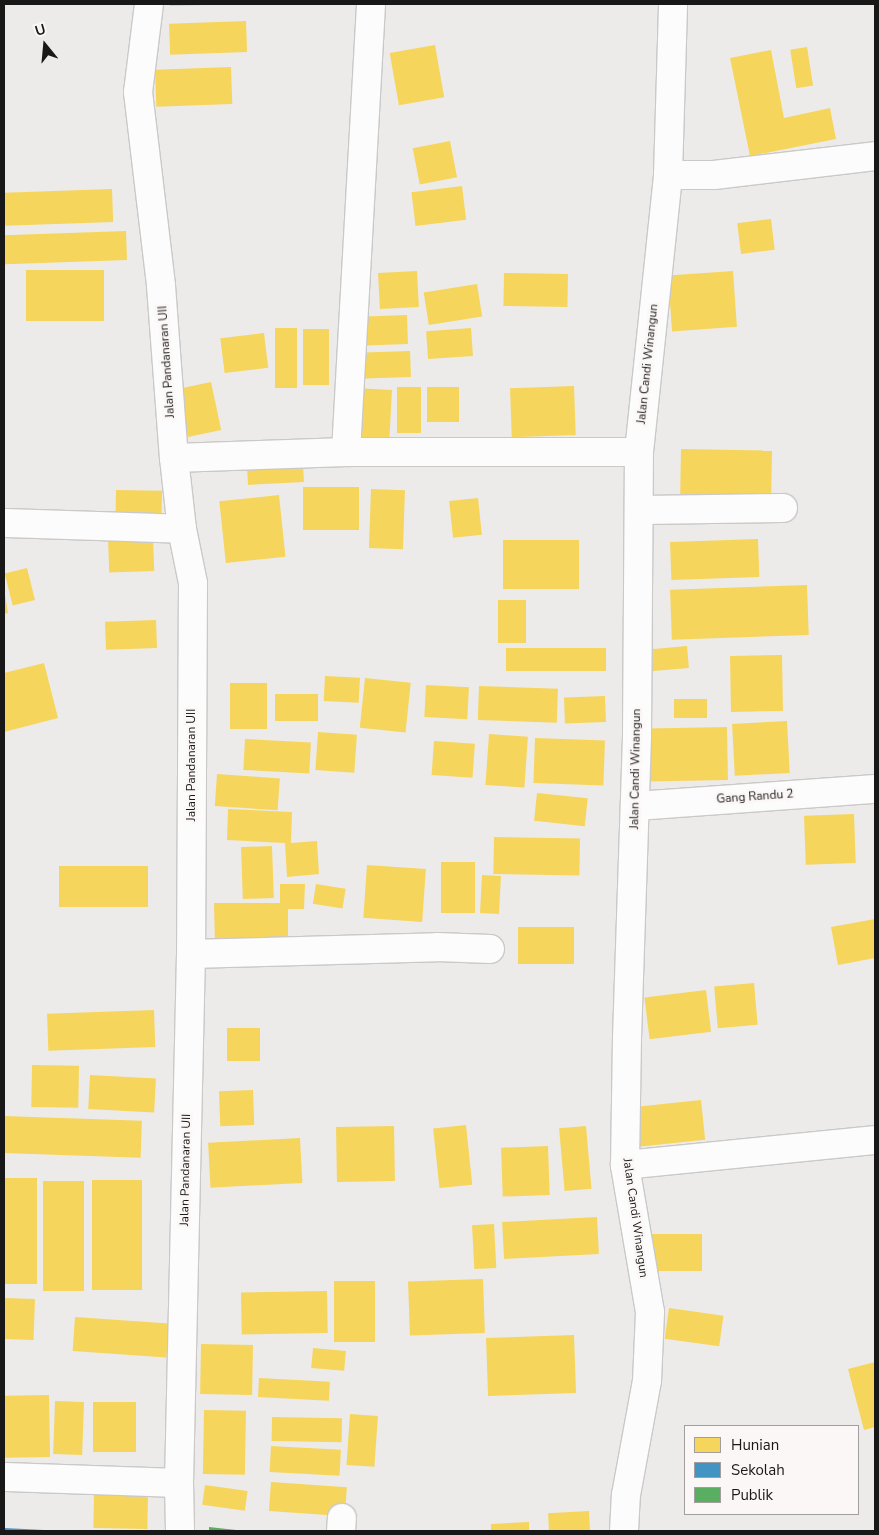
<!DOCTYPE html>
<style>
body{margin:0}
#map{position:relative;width:879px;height:1535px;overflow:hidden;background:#ecebea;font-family:"Nunito Sans",sans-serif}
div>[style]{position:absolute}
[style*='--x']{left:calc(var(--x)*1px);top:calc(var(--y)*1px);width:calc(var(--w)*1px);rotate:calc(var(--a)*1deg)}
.homes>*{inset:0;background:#f6d55c;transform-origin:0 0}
.schools>*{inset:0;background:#4393c3}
.public>*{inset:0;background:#5aae61}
.roads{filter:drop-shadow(1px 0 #cac9c8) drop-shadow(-1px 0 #cac9c8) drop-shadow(0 1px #cac9c8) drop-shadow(0 -1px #cac9c8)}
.minor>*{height:28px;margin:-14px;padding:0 14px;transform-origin:14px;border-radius:14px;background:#fcfcfc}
span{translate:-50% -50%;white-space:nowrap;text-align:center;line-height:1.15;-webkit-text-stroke:5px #fbf7f6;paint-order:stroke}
.street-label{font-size:12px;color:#191818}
.frame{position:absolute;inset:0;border:5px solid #191818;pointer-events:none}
.legend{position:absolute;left:684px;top:1425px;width:175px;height:90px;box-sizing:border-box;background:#fbf7f6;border:1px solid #a19e9d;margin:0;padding:6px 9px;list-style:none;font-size:15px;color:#191818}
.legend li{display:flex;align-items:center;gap:10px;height:25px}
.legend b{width:25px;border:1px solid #a19e9d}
.north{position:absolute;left:20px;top:20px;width:50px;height:50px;-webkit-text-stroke:4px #fbf7f6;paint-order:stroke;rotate:343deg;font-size:14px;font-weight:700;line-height:20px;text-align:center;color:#191818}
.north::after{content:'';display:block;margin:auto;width:18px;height:22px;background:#191818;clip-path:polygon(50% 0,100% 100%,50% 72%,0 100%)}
</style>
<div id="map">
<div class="homes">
<div style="clip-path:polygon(170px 4px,205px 4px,205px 5px,170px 6px)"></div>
<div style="left:246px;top:21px;width:31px;height:77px;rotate:88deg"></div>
<div style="left:435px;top:45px;width:53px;height:46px;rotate:80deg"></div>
<div style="left:807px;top:47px;width:39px;height:17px;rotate:81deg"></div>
<div style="clip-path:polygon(771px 50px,784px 118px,830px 108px,836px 139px,750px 156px,730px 58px)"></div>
<div style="left:231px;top:67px;width:37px;height:76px;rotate:88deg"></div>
<div style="left:450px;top:141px;width:37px;height:38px;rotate:79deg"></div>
<div style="left:462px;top:186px;width:34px;height:51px;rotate:83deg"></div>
<div style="left:112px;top:189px;width:33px;height:108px;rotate:88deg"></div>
<div style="left:771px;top:219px;width:31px;height:34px;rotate:83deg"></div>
<div style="left:126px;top:231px;width:29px;height:122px;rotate:88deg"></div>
<div style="left:104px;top:270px;width:51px;height:78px;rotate:90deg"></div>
<div style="left:417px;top:271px;width:36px;height:39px;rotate:87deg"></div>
<div style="left:733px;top:271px;width:56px;height:65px;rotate:86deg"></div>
<div style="left:504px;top:273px;width:64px;height:33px;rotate:1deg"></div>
<div style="left:477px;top:284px;width:33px;height:54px;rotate:81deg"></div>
<div style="left:407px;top:315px;width:29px;height:42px;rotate:88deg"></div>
<div style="left:275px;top:328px;width:22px;height:60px"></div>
<div style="left:471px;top:328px;width:28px;height:45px;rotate:86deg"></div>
<div style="left:303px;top:329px;width:26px;height:56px"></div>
<div style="left:264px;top:333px;width:35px;height:44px;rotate:83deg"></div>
<div style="left:410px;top:351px;width:26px;height:46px;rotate:88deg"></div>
<div style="left:211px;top:382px;width:49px;height:34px;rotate:78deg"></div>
<div style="left:574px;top:386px;width:49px;height:64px;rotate:88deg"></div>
<div style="left:397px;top:387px;width:24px;height:46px"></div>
<div style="left:427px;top:387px;width:32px;height:35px"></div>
<div style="left:356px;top:388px;width:36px;height:49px;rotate:3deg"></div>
<div style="left:681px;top:449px;width:91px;height:45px;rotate:1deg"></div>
<div style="left:303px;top:464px;width:18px;height:56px;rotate:87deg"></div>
<div style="left:303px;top:487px;width:56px;height:43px"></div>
<div style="left:371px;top:489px;width:34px;height:59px;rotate:2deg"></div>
<div style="left:116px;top:490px;width:46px;height:28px;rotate:1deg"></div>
<div style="left:279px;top:495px;width:62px;height:60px;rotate:84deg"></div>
<div style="left:478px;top:498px;width:37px;height:29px;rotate:84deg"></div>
<div style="left:153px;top:536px;width:35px;height:45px;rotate:88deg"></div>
<div style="left:758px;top:539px;width:38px;height:88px;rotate:88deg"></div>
<div style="left:503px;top:540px;width:76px;height:49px"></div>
<div style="left:27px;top:568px;width:33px;height:23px;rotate:76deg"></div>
<div style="left:807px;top:585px;width:50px;height:137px;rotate:88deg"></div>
<div style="clip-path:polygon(5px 595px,8px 613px,4px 614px,4px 596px)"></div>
<div style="left:498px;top:600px;width:28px;height:43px"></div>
<div style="left:156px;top:620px;width:28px;height:51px;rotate:88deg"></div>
<div style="left:687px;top:646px;width:22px;height:39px;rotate:85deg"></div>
<div style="left:506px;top:648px;width:100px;height:23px"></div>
<div style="left:782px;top:655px;width:56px;height:52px;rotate:89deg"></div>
<div style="clip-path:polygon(44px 663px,58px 718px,4px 732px,4px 673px)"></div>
<div style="left:325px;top:676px;width:35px;height:25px;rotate:3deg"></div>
<div style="left:365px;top:678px;width:46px;height:50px;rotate:6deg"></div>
<div style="left:230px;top:683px;width:37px;height:46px"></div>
<div style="left:426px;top:685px;width:43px;height:32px;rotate:3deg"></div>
<div style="left:479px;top:686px;width:79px;height:34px;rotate:2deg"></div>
<div style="left:318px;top:694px;width:27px;height:43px;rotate:90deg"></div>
<div style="left:605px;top:696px;width:26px;height:41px;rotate:88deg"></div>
<div style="left:674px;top:699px;width:33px;height:19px"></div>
<div style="left:787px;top:721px;width:52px;height:55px;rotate:87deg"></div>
<div style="left:727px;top:727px;width:53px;height:80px;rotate:89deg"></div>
<div style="left:318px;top:732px;width:39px;height:38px;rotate:4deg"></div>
<div style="left:489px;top:734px;width:39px;height:51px;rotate:4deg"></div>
<div style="left:535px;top:738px;width:70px;height:45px;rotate:2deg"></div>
<div style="left:245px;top:739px;width:66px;height:31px;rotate:3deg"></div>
<div style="left:434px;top:741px;width:41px;height:34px;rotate:4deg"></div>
<div style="left:217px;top:774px;width:63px;height:32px;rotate:4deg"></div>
<div style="left:537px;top:793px;width:51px;height:28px;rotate:6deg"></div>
<div style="clip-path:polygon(228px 809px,292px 812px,291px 843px,317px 841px,319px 874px,287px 877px,285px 843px,227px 840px)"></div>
<div style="left:854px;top:814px;width:49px;height:50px;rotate:88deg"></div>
<div style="left:494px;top:837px;width:86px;height:37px;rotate:1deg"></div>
<div style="left:272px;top:846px;width:52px;height:31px;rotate:88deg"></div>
<div style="left:441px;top:862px;width:34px;height:51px"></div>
<div style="left:367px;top:865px;width:59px;height:53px;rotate:4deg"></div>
<div style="left:148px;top:866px;width:41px;height:89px;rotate:90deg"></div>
<div style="left:482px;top:875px;width:19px;height:38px;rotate:3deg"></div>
<div style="clip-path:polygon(280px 884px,305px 884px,304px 909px,288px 909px,288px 944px,215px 945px,214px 903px,280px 903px)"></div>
<div style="left:316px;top:884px;width:30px;height:20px;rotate:9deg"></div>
<div style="clip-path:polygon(875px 919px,875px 958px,838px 965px,831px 927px)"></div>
<div style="left:574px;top:927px;width:37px;height:56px;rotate:90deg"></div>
<div style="left:754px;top:983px;width:42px;height:40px;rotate:85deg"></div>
<div style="left:706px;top:990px;width:42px;height:62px;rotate:83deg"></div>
<div style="left:154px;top:1010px;width:37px;height:107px;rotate:88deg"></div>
<div style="left:227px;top:1028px;width:33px;height:33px"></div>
<div style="left:32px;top:1065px;width:47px;height:42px;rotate:1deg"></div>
<div style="left:90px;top:1075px;width:66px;height:34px;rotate:3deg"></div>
<div style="left:253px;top:1090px;width:35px;height:34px;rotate:88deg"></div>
<div style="left:701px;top:1100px;width:40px;height:67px;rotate:84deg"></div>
<div style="left:4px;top:1116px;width:138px;height:37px;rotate:2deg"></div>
<div style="left:466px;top:1125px;width:60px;height:33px;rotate:84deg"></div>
<div style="left:394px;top:1126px;width:55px;height:58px;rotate:89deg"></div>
<div style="left:586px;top:1126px;width:63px;height:27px;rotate:85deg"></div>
<div style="left:300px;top:1138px;width:45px;height:92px;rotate:87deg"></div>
<div style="left:548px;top:1146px;width:49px;height:47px;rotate:88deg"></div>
<div style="left:4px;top:1178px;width:33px;height:106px"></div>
<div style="left:92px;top:1180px;width:50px;height:110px"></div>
<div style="left:43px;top:1181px;width:41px;height:110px"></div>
<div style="left:597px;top:1217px;width:37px;height:95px;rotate:87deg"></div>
<div style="left:494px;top:1224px;width:44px;height:22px;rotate:87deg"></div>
<div style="left:702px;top:1234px;width:37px;height:50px;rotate:90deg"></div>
<div style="left:483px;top:1279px;width:54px;height:75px;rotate:88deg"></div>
<div style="left:334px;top:1281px;width:41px;height:61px"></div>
<div style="left:327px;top:1291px;width:42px;height:86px;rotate:89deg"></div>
<div style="left:4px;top:1298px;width:31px;height:41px;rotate:2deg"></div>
<div style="left:669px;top:1308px;width:55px;height:31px;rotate:8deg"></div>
<div style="left:75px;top:1317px;width:94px;height:34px;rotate:4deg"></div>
<div style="left:574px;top:1335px;width:58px;height:88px;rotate:88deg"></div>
<div style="left:201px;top:1344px;width:52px;height:50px;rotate:1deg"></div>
<div style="left:313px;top:1348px;width:33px;height:20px;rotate:5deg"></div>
<div style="clip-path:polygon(875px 1362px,875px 1427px,864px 1430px,848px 1369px)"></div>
<div style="left:259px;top:1378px;width:71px;height:19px;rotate:3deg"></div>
<div style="left:49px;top:1395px;width:62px;height:45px;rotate:89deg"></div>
<div style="left:55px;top:1401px;width:29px;height:53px;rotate:2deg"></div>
<div style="left:93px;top:1402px;width:43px;height:50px"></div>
<div style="left:204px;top:1410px;width:42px;height:64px;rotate:1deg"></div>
<div style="left:350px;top:1414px;width:28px;height:51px;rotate:4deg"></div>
<div style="left:272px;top:1417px;width:70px;height:24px;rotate:1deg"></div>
<div style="left:271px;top:1446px;width:70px;height:26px;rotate:3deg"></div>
<div style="left:271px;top:1482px;width:76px;height:29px;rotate:4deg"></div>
<div style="left:205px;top:1485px;width:43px;height:20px;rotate:8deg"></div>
<div style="left:94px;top:1492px;width:54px;height:36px;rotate:1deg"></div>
<div style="left:589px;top:1511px;width:20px;height:41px;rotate:87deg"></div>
<div style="clip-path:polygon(529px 1522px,529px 1531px,491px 1531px,491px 1524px)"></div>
</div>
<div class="schools">
<div style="clip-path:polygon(4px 1528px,44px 1530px,44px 1531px,4px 1531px)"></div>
</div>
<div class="public">
<div style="clip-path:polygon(209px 1527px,236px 1530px,236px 1531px,209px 1531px)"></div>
</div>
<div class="roads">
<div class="minor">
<div style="--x:149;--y:4;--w:89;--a:97.1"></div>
<div style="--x:138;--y:92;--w:195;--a:83.2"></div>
<div style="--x:161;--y:286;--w:172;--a:85.7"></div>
<div style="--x:174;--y:458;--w:71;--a:83.6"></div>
<div style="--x:182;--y:529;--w:55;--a:78.5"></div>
<div style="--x:193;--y:583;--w:371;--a:90.3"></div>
<div style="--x:191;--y:954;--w:529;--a:91.3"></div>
<div style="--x:179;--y:1483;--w:48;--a:88.8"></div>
<div style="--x:668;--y:175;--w:46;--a:0"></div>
<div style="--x:714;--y:175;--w:162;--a:-6.7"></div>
<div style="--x:346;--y:452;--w:449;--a:-86.8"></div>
<div style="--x:174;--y:458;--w:172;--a:-2"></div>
<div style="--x:346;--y:452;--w:293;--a:0"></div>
<div style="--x:640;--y:510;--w:143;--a:-0.8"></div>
<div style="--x:4;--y:523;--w:178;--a:1.9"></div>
<div style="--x:636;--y:806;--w:240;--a:-4.1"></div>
<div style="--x:191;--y:954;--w:246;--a:-1.6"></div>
<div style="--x:437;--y:947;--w:53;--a:2.2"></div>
<div style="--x:625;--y:1165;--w:251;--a:-5.7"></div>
<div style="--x:4;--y:1477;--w:175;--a:2"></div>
<div style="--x:341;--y:1531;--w:13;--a:-86"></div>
<div style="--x:624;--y:1531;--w:36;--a:-87"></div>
<div style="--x:626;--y:1495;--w:116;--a:-79.6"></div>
<div style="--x:647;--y:1381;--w:69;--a:-87.5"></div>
<div style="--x:650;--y:1312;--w:149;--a:-99.7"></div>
<div style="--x:625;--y:1165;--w:127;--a:-89.1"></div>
<div style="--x:627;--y:1038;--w:303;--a:-88.1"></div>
<div style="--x:637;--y:735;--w:283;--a:-89.6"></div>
<div style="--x:639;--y:452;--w:279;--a:-84"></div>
<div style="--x:668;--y:175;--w:171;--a:-88.3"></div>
</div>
</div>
<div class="street-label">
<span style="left:167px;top:362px;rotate:-94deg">Jalan Pandanaran UII</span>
<span style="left:648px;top:364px;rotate:-84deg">Jalan Candi Winangun</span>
<span style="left:192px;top:765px;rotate:-90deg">Jalan Pandanaran UII</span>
<span style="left:636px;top:769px;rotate:-89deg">Jalan Candi Winangun</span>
<span style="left:755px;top:797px;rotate:-4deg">Gang Randu 2</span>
<span style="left:186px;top:1170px;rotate:-89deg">Jalan Pandanaran UII</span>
<span style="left:635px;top:1218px;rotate:82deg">Jalan Candi Winangun</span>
</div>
<div class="frame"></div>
<ul class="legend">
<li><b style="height:14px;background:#f6d55c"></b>Hunian</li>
<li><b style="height:14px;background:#4393c3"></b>Sekolah</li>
<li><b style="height:14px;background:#5aae61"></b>Publik</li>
</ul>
<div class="north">U</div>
</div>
